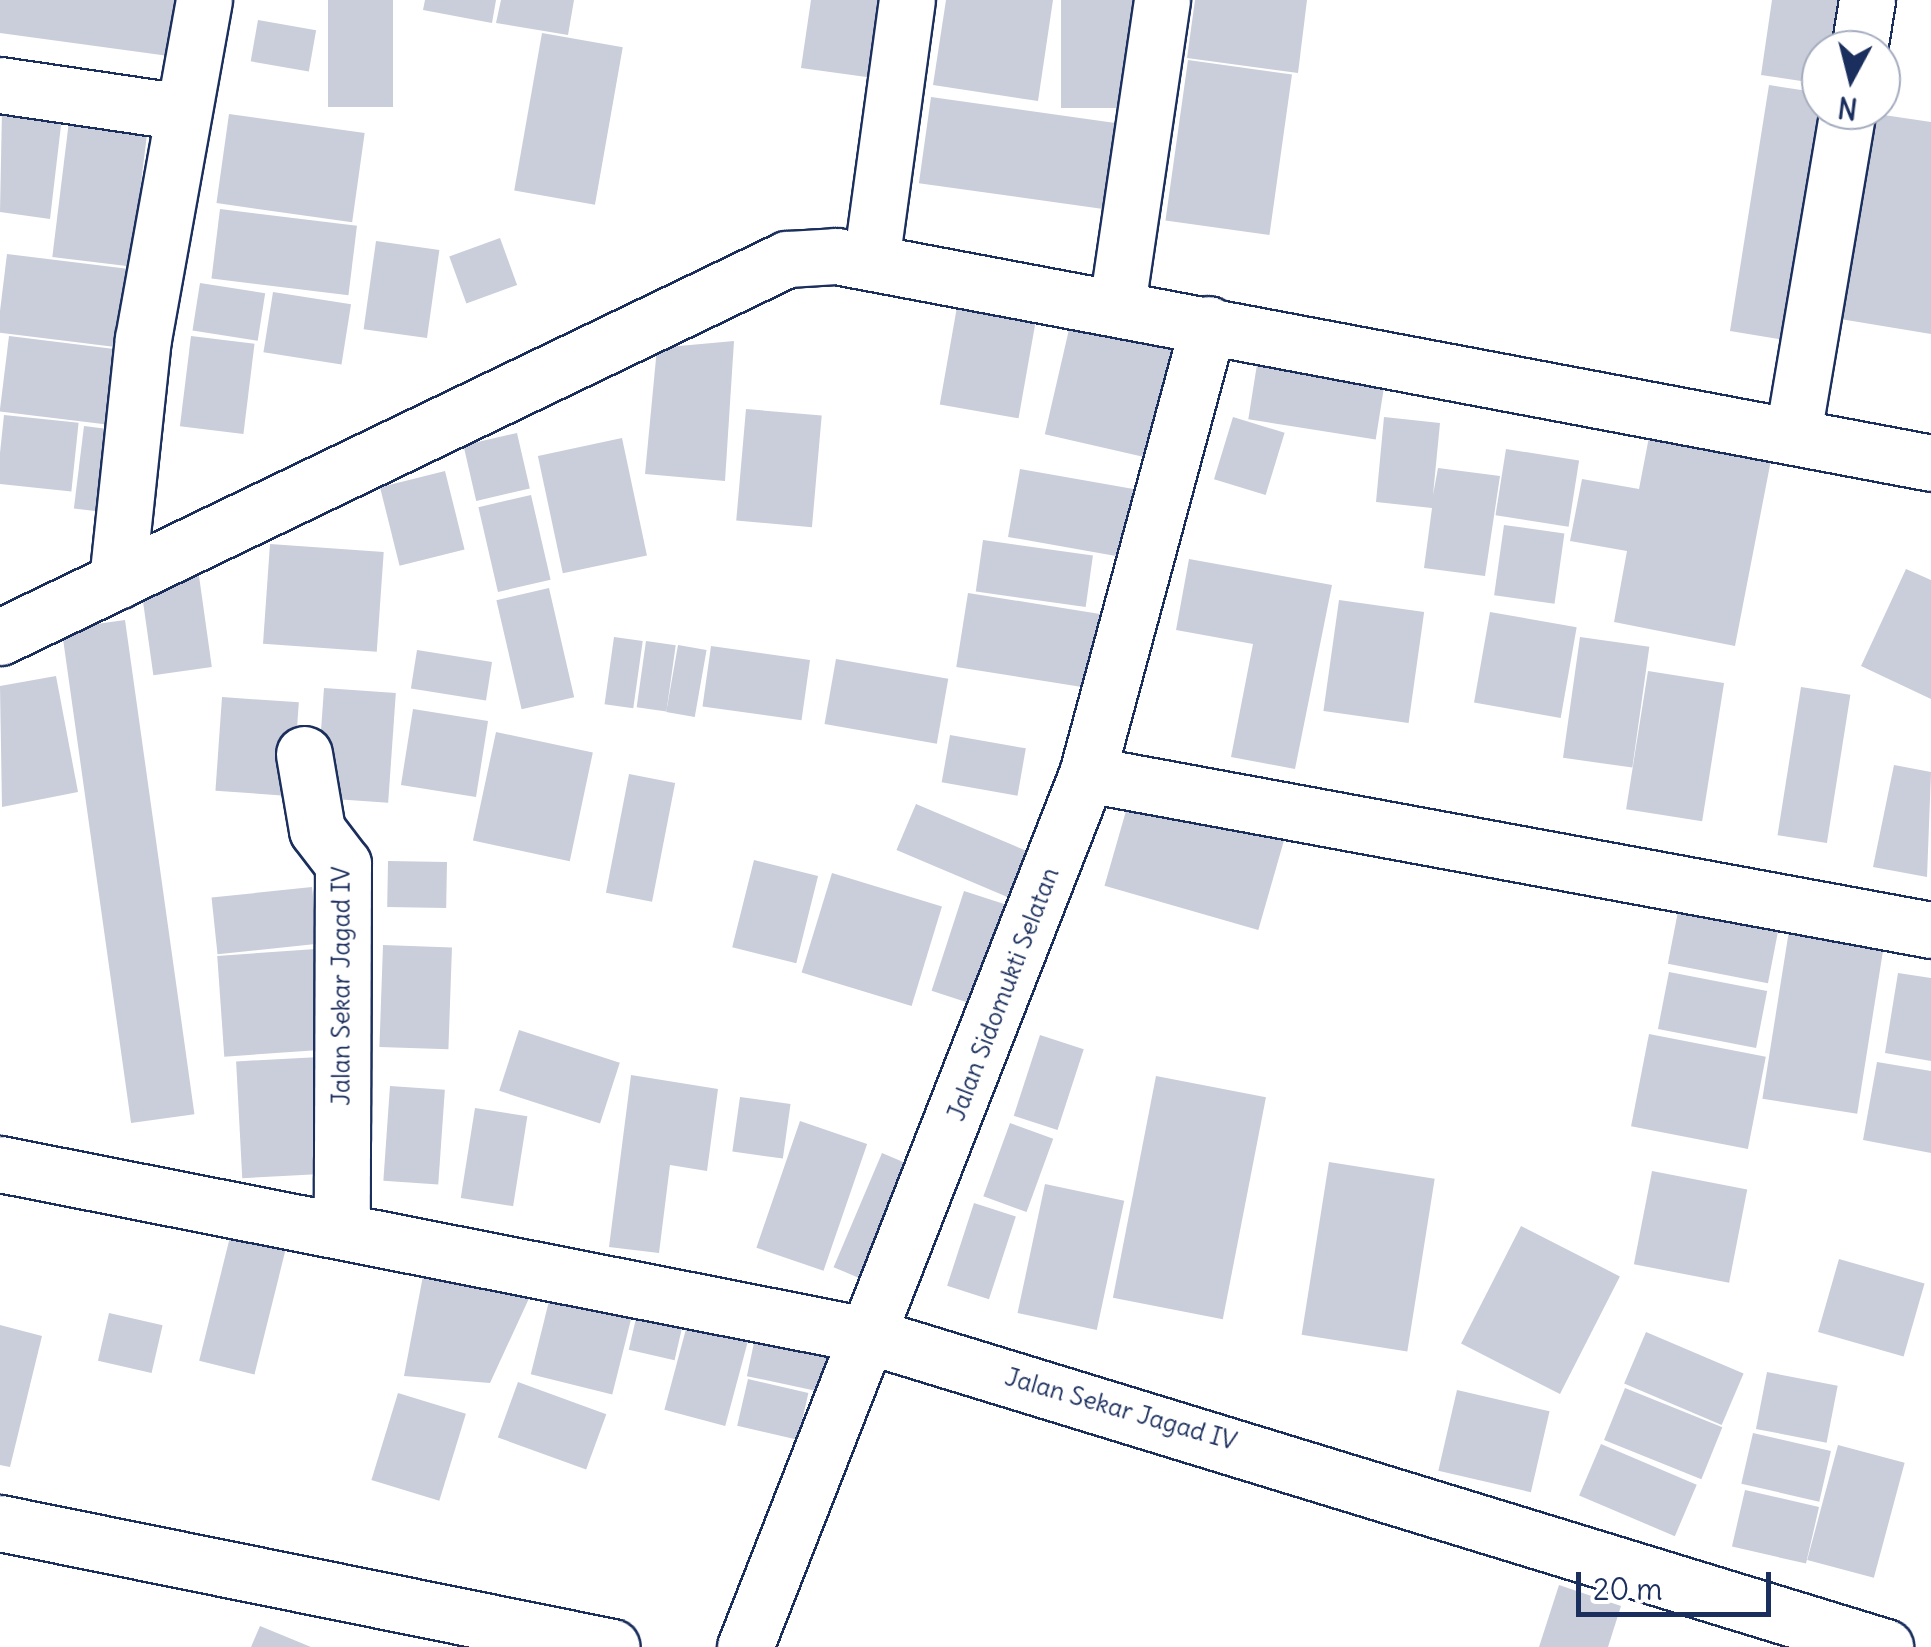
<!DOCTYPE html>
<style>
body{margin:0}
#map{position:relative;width:1931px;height:1647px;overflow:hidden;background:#fff;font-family:Delius,sans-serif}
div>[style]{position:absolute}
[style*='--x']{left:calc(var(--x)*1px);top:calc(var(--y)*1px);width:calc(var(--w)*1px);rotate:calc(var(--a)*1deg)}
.building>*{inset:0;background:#caceda;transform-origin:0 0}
.roads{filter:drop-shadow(2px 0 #1b2f5e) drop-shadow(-2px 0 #1b2f5e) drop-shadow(0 2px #1b2f5e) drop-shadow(0 -2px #1b2f5e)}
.minor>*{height:55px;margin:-27.5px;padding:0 27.5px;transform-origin:27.5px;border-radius:27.5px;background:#fff}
.major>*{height:55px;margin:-27.5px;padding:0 27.5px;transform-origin:27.5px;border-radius:27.5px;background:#fff}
span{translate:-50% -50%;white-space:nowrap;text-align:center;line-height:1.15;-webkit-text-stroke:10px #fff;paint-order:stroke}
.street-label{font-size:25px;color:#1b2f5e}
.north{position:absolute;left:1801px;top:30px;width:100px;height:100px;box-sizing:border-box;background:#fff;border:2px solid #a4acbf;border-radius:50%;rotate:187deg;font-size:28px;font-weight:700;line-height:40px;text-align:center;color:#1b2f5e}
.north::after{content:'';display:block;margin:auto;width:35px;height:45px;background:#1b2f5e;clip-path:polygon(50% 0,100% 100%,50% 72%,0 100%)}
.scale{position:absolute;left:1576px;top:1572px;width:195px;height:45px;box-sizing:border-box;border:5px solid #1b2f5e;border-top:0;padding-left:12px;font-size:30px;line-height:35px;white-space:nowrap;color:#1b2f5e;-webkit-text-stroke:8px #fff;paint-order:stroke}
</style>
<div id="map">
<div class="building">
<div style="clip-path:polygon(0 0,185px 0,176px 57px,0 33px)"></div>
<div style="left:328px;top:0;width:65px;height:107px"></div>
<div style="clip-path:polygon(425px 0,496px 0,492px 23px,423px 10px)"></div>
<div style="clip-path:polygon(501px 0,574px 0,568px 35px,496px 23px)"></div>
<div style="clip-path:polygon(811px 0,891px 0,881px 79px,801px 68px)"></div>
<div style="clip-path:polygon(946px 0,1053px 0,1038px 101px,933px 85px)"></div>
<div style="left:1061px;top:0;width:82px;height:108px"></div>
<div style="clip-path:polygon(1195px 0,1307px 0,1298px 73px,1187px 58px)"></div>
<div style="clip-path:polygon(1772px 0,1864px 0,1857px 50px,1821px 50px,1821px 84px,1761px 75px)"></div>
<div style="left:258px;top:20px;width:59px;height:42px;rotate:10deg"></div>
<div style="left:542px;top:33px;width:82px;height:160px;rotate:10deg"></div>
<div style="left:1188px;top:60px;width:105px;height:162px;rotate:8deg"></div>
<div style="clip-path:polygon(1769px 85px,1821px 93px,1803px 343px,1730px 331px)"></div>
<div style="left:931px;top:97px;width:195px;height:87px;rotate:8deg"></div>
<div style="clip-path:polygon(2px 110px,62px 117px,50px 219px,0 212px)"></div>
<div style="clip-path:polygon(1850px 110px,1931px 122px,1931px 334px,1816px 315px)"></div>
<div style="left:229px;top:114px;width:137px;height:90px;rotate:8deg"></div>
<div style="left:69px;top:121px;width:79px;height:137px;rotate:7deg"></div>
<div style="left:220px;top:209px;width:138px;height:70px;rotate:7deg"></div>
<div style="left:500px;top:238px;width:50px;height:54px;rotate:70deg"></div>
<div style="left:376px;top:241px;width:64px;height:89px;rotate:8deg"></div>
<div style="left:7px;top:254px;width:125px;height:79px;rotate:7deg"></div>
<div style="left:200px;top:283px;width:66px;height:48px;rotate:9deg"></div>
<div style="left:273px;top:292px;width:79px;height:61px;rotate:9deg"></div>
<div style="left:958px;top:301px;width:80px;height:105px;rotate:10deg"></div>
<div style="left:1070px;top:325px;width:112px;height:112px;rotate:13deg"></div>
<div style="left:9px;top:336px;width:112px;height:76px;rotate:7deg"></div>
<div style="left:191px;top:336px;width:64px;height:91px;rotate:7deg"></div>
<div style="clip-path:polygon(734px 341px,725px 481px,645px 474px,657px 348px)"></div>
<div style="left:1258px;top:358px;width:129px;height:62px;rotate:9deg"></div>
<div style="left:746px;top:409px;width:76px;height:112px;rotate:5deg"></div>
<div style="left:4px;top:415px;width:75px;height:69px;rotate:6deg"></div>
<div style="left:1233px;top:417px;width:54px;height:65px;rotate:17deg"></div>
<div style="clip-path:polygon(1384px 417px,1440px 423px,1433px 495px,1438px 468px,1500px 476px,1485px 576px,1424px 568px,1432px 508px,1376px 502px)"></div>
<div style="left:84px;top:426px;width:38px;height:83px;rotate:7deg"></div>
<div style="left:517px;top:433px;width:57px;height:55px;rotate:77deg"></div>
<div style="clip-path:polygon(1649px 437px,1771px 460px,1735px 646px,1614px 622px,1627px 551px,1570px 541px,1582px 479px,1639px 489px)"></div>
<div style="left:622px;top:438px;width:120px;height:86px;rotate:78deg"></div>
<div style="left:1506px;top:449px;width:74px;height:67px;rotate:9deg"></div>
<div style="left:1020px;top:469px;width:121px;height:69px;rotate:10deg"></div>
<div style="left:445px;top:471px;width:81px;height:67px;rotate:76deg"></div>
<div style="left:531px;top:495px;width:87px;height:54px;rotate:77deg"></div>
<div style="left:1504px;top:525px;width:61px;height:71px;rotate:8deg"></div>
<div style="left:983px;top:540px;width:111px;height:52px;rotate:8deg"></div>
<div style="left:270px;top:544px;width:114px;height:100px;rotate:4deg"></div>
<div style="clip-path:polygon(1189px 559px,1332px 585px,1295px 769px,1231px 757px,1253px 644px,1176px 630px)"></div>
<div style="clip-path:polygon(1906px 569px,1931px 580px,1931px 699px,1861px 666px)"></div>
<div style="left:199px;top:576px;width:92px;height:59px;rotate:82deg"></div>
<div style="left:549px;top:588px;width:112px;height:54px;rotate:77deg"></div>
<div style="left:968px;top:593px;width:140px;height:75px;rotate:9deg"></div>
<div style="left:1339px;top:600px;width:86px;height:112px;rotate:8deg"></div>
<div style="left:1490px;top:612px;width:88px;height:92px;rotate:10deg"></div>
<div style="left:125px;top:620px;width:499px;height:64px;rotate:82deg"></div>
<div style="left:614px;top:637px;width:29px;height:68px;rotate:8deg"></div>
<div style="left:1580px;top:637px;width:70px;height:122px;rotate:8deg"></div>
<div style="left:646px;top:641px;width:30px;height:67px;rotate:8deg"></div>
<div style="left:678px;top:645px;width:29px;height:68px;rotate:10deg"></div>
<div style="left:711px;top:646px;width:100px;height:61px;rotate:8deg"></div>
<div style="left:417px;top:650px;width:76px;height:39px;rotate:9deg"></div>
<div style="left:836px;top:659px;width:114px;height:66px;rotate:10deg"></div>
<div style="left:1648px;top:671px;width:77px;height:140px;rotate:9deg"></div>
<div style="clip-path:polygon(56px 676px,78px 792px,2px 807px,0 686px)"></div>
<div style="left:1801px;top:687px;width:50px;height:150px;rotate:9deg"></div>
<div style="left:324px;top:688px;width:72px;height:110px;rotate:4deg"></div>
<div style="left:222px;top:697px;width:77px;height:94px;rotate:4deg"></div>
<div style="left:413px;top:709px;width:76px;height:77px;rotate:9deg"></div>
<div style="left:496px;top:732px;width:99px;height:111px;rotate:12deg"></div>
<div style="left:950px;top:735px;width:77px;height:48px;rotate:10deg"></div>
<div style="clip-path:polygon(1894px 765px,1931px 772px,1927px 877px,1873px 867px)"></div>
<div style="left:629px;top:774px;width:47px;height:121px;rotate:11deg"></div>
<div style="left:1134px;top:783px;width:160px;height:107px;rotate:16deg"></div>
<div style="left:916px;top:804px;width:133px;height:50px;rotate:23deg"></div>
<div style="left:754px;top:860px;width:66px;height:90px;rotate:14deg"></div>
<div style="left:388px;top:861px;width:59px;height:46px;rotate:1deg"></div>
<div style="left:832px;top:873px;width:115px;height:104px;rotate:17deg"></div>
<div style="left:312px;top:887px;width:57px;height:101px;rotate:84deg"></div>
<div style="left:964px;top:891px;width:66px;height:105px;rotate:18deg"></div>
<div style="left:1681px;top:896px;width:102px;height:69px;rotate:11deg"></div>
<div style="left:1791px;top:918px;width:96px;height:183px;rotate:9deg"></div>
<div style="left:383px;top:945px;width:69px;height:102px;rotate:2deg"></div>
<div style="left:316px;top:949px;width:101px;height:99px;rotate:86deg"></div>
<div style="left:1669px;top:972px;width:100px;height:58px;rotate:11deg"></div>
<div style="clip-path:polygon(1898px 973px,1931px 978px,1931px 1061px,1885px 1053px)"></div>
<div style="left:519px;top:1030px;width:106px;height:64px;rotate:18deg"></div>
<div style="left:1649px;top:1034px;width:119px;height:94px;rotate:11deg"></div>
<div style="left:1040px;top:1035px;width:46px;height:85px;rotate:18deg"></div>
<div style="left:320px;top:1057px;width:117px;height:84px;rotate:87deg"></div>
<div style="clip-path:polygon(1877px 1062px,1931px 1071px,1931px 1153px,1863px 1140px)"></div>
<div style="clip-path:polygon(631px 1075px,718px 1089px,707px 1171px,670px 1165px,659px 1253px,609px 1247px)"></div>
<div style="left:1156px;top:1076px;width:112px;height:226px;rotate:11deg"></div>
<div style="left:390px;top:1086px;width:55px;height:95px;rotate:4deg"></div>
<div style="left:740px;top:1097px;width:51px;height:55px;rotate:8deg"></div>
<div style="left:475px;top:1108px;width:53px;height:91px;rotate:9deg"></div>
<div style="left:800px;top:1121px;width:71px;height:134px;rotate:19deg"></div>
<div style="left:1010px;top:1123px;width:46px;height:78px;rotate:20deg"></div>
<div style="left:882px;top:1153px;width:43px;height:124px;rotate:23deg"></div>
<div style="left:1329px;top:1162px;width:107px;height:175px;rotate:9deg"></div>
<div style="left:1652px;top:1171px;width:97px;height:95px;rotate:11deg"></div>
<div style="left:1045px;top:1184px;width:81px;height:132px;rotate:12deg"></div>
<div style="left:974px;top:1203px;width:44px;height:87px;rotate:18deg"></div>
<div style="left:234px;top:1221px;width:57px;height:144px;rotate:14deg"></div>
<div style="left:1521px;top:1226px;width:111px;height:132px;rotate:27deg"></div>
<div style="left:1839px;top:1259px;width:89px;height:76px;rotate:16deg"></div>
<div style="clip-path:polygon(426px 1260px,537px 1281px,490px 1383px,404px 1376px)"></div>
<div style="left:554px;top:1281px;width:84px;height:96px;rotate:14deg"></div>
<div style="left:640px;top:1301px;width:47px;height:50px;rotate:13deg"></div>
<div style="left:109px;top:1313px;width:55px;height:49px;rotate:13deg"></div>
<div style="left:690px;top:1314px;width:63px;height:99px;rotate:15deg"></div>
<div style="clip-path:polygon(0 1325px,42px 1336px,10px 1467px,0 1465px)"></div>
<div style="left:1646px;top:1332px;width:106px;height:56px;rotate:23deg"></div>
<div style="left:755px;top:1338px;width:83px;height:39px;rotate:12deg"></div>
<div style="left:1767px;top:1372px;width:72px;height:58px;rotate:11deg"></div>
<div style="left:748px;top:1379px;width:62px;height:48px;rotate:13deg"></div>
<div style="left:518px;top:1382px;width:94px;height:59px;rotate:20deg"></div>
<div style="left:1625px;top:1388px;width:105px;height:56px;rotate:22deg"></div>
<div style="left:1457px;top:1390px;width:95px;height:83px;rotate:13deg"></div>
<div style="left:398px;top:1393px;width:71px;height:91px;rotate:17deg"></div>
<div style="left:1753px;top:1433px;width:80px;height:52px;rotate:13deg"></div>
<div style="left:1601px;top:1444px;width:104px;height:56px;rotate:23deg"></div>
<div style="left:1838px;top:1445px;width:69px;height:119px;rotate:15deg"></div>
<div style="left:1745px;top:1490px;width:76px;height:58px;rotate:13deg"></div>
<div style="clip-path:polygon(1559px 1585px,1621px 1606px,1608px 1647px,1539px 1647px)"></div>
<div style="clip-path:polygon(260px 1626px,311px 1647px,251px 1647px)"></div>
</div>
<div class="roads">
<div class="minor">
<div style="--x:1859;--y:50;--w:51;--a:-80.9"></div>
<div style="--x:0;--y:85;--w:179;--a:8.4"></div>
<div style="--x:836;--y:256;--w:1114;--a:10.7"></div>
<div style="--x:871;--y:262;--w:264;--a:-82.2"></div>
<div style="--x:1117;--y:305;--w:308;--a:-81.6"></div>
<div style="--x:1793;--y:434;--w:329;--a:-80.4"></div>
<div style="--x:117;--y:581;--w:243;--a:-83.9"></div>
<div style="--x:143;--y:339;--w:344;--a:-79.8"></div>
<div style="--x:304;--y:754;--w:77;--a:80.3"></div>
<div style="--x:317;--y:830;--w:43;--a:52.6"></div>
<div style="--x:343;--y:864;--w:365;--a:90.2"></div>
<div style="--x:1087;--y:774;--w:858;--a:10.47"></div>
<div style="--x:0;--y:1164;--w:883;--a:11.17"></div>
<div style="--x:866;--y:1335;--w:1066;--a:17.02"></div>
<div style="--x:0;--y:1523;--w:624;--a:11.45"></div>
<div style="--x:745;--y:1647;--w:938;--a:-68.61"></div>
<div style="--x:1087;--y:774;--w:466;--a:-74.9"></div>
</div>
<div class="major">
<div style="--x:0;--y:637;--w:873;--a:-25.66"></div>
<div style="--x:787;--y:259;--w:49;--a:-3.5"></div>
</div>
</div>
<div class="street-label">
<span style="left:341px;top:986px;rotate:-90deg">Jalan Sekar Jagad IV</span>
<span style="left:1003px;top:994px;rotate:-69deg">Jalan Sidomukti Selatan</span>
<span style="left:1121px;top:1409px;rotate:16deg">Jalan Sekar Jagad IV</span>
</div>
<div class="north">N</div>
<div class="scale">20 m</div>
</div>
